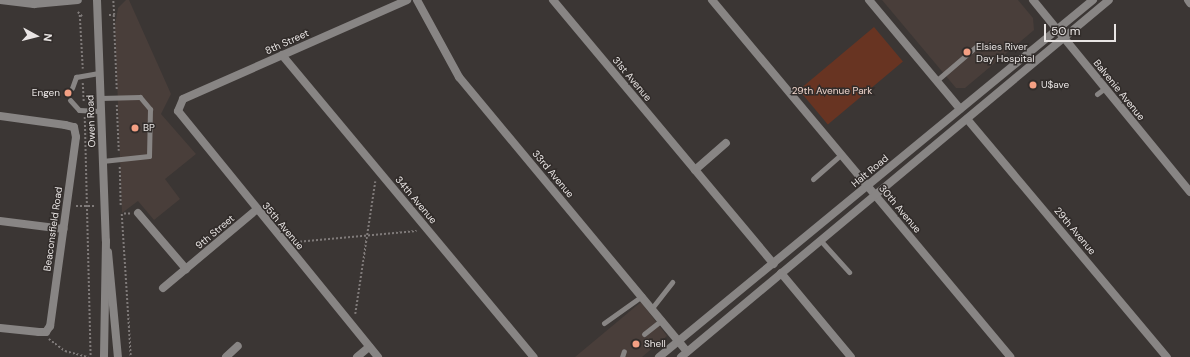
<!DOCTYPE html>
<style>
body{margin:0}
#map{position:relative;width:1190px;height:357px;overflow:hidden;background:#3b3634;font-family:"DM Sans",sans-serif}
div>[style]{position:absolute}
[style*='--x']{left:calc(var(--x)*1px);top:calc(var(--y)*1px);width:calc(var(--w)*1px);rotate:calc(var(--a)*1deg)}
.built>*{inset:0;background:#493e3a}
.green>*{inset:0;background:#683422;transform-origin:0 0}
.path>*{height:1.5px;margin-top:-0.75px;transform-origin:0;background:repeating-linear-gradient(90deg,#7f7a79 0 2px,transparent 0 4px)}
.service>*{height:5px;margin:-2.5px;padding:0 2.5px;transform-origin:2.5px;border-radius:2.5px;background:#888584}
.minor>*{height:8px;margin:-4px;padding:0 4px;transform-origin:4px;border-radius:4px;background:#888584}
.tertiary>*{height:8px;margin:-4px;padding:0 4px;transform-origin:4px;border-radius:4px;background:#888584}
.dots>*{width:11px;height:11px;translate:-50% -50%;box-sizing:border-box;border:2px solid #312c2a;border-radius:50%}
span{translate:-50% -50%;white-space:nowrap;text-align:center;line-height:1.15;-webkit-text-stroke:3px #312c2a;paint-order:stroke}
.street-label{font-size:10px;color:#e9e5e4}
.poi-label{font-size:10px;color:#e9e5e4}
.left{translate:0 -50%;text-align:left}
.right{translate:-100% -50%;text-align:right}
.park-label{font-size:10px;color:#efd5cc}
.north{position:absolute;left:16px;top:16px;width:40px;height:40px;-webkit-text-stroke:3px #312c2a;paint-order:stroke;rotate:97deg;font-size:11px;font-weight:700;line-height:16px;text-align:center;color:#e9e5e4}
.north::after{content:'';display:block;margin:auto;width:14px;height:18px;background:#e9e5e4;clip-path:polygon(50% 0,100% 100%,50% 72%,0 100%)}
.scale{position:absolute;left:1044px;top:24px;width:72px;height:18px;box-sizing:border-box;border:2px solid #e9e5e4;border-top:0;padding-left:5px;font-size:12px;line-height:14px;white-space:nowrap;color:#e9e5e4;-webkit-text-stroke:3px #312c2a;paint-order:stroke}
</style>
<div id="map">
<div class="built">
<div style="clip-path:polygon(126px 0,129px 0,171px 94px,161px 114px,196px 154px,165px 179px,180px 199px,154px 220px,138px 201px,122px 213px,115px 25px,118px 8px)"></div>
<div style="clip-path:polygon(882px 0,1018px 0,1033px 18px,1034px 30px,965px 88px,956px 88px)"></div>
<div style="clip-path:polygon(641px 302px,667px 336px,642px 357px,575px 357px)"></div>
</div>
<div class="green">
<div style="left:874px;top:27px;width:45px;height:98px;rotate:50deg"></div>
</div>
<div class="path">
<div style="--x:78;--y:12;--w:6;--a:45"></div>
<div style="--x:80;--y:15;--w:54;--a:86.8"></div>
<div style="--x:109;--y:15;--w:5;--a:0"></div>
<div style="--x:114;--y:15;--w:15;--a:-94"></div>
<div style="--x:114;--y:15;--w:76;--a:87.7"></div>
<div style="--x:83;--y:83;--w:20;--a:87"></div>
<div style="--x:117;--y:105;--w:46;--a:87.5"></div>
<div style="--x:85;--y:117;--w:240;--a:88.6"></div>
<div style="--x:120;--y:167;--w:40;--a:88.6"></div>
<div style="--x:76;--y:206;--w:18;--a:0"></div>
<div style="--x:130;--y:214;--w:8;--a:180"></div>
<div style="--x:122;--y:214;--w:143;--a:86.4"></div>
<div style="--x:296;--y:242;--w:121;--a:-5.2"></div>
<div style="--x:355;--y:314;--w:134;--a:-81.4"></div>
<div style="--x:49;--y:339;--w:20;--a:37"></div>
<div style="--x:65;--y:351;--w:24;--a:15"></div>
</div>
<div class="service">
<div style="--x:936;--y:81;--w:57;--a:-40.7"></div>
<div style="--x:72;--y:88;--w:12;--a:-70"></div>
<div style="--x:76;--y:77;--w:23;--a:-10"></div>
<div style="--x:1097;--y:94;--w:10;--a:-37"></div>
<div style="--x:100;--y:98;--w:40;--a:-1.4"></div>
<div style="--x:140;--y:97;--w:16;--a:50"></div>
<div style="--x:150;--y:109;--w:47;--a:91.2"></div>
<div style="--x:149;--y:156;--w:47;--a:173.9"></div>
<div style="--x:70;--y:100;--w:13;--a:48"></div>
<div style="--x:79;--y:110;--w:21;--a:3"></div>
<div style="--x:813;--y:179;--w:37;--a:-41"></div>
<div style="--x:821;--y:241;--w:42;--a:47.9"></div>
<div style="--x:652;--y:308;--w:33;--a:-52"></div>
<div style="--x:604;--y:323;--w:47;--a:-35.4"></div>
<div style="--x:644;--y:334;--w:23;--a:-38"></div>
<div style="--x:622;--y:357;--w:6;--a:-72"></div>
</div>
<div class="minor">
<div style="--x:0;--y:0;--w:34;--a:7"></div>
<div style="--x:34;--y:4;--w:44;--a:-5.2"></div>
<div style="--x:417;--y:0;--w:88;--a:61.4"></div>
<div style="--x:459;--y:77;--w:357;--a:50.3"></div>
<div style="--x:553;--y:0;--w:344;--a:50.1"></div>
<div style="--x:712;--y:0;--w:465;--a:50.1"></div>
<div style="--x:869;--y:0;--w:142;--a:50.1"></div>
<div style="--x:1188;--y:0;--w:4;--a:56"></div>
<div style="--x:282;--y:55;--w:393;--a:50.2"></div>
<div style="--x:0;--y:116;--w:66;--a:7.9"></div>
<div style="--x:65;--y:125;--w:9;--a:13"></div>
<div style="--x:74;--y:127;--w:10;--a:79"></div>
<div style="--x:76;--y:137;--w:191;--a:97.8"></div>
<div style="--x:50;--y:326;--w:7;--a:124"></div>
<div style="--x:46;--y:332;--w:7;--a:180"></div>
<div style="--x:39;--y:332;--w:39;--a:-174"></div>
<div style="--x:967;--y:119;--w:311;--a:50"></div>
<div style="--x:695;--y:170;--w:41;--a:-41.1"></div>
<div style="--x:138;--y:213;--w:74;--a:49.4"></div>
<div style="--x:0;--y:221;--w:64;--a:7.2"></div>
<div style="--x:781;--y:273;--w:109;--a:50.2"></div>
<div style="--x:163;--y:288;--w:121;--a:-40"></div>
<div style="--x:226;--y:357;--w:16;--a:-43"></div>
<div style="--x:357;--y:357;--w:16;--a:-40"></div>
<div style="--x:378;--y:357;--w:317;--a:-129.1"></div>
<div style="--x:178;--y:111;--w:13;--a:-67"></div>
<div style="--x:183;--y:99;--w:245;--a:-23.8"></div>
</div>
<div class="tertiary">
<div style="--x:97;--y:0;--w:241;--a:87.9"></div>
<div style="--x:106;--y:241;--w:116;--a:91"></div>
<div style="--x:1033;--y:0;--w:248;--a:50.7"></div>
<div style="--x:108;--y:252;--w:105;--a:84.6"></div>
<div style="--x:659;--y:357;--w:562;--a:-39.44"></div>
<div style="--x:681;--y:357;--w:557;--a:-39.83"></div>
</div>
<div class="dots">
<div style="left:967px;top:52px;background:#f39f83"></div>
<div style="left:1033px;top:85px;background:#f39f83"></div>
<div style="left:68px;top:93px;background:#f39f83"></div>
<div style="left:135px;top:128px;background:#f39f83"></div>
<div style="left:636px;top:344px;background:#f39f83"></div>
</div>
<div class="street-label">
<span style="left:287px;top:42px;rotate:-24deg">8th Street</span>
<span style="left:632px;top:79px;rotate:50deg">31st Avenue</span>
<span style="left:1119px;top:90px;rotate:51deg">Balvenie Avenue</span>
<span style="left:91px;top:121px;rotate:-92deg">Owen Road</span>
<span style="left:870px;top:171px;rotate:-40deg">Halt Road</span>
<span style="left:553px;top:174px;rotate:50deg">33rd Avenue</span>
<span style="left:416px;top:200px;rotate:50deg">34th Avenue</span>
<span style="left:900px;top:209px;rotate:50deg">30th Avenue</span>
<span style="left:283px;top:226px;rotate:50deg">35th Avenue</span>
<span style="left:53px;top:229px;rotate:-82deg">Beaconsfield Road</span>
<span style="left:1075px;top:231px;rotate:50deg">29th Avenue</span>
<span style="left:215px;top:232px;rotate:-40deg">9th Street</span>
</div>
<div class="poi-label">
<span class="left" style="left:976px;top:52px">Elsies River<br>Day Hospital</span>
<span class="left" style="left:1041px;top:85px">U$ave</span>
<span class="right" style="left:60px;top:93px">Engen</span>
<span class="left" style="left:143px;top:128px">BP</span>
<span class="left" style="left:644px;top:344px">Shell</span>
</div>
<div class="park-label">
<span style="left:832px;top:91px">29th Avenue Park</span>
</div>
<div class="north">N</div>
<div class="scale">50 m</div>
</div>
